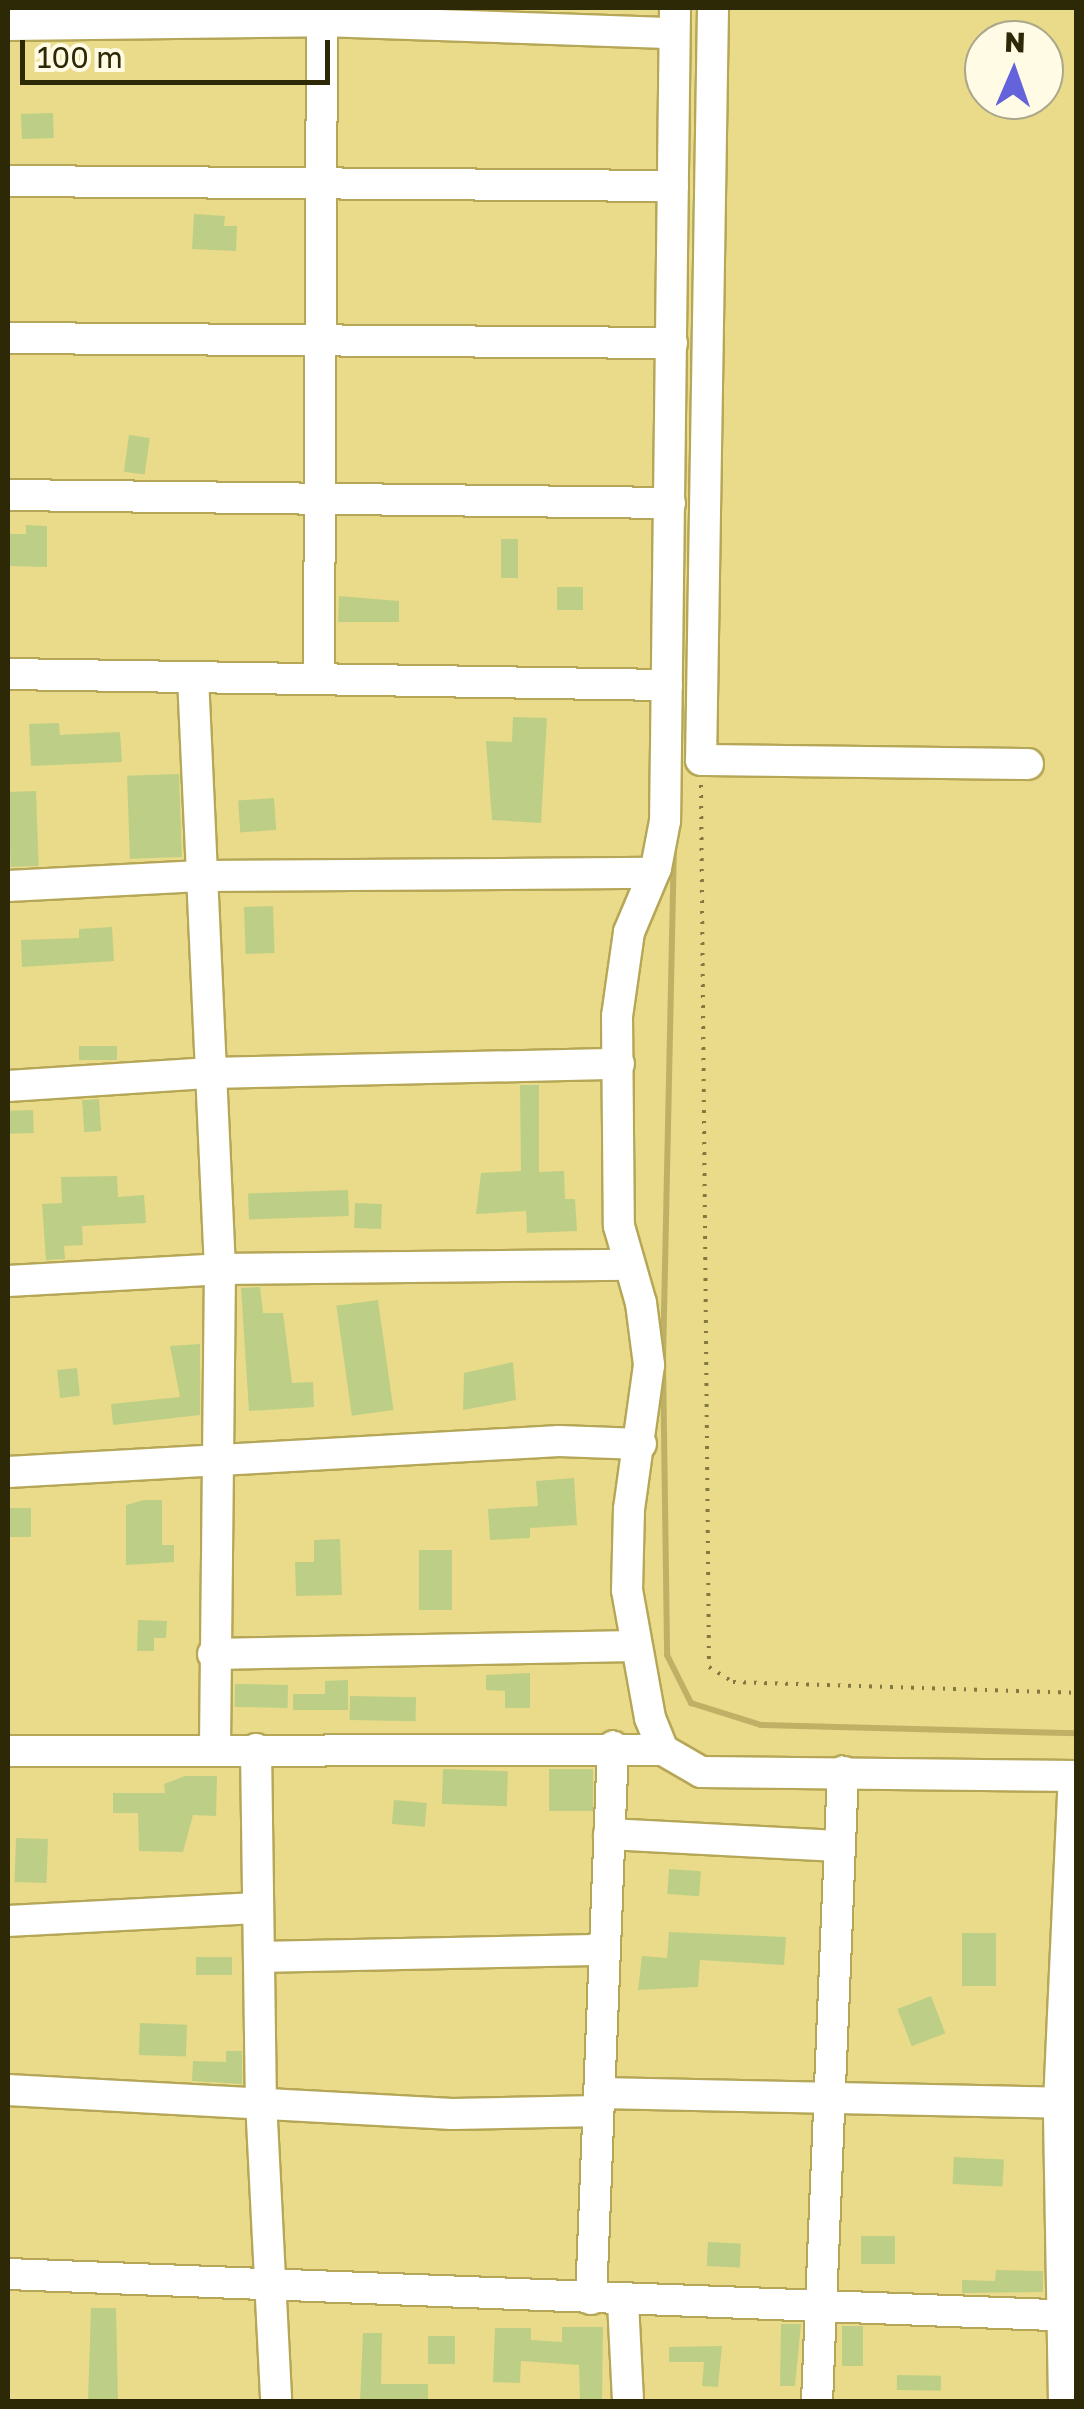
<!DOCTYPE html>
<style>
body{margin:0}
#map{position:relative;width:1084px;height:2409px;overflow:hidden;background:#e9db8a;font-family:"Golos Text",sans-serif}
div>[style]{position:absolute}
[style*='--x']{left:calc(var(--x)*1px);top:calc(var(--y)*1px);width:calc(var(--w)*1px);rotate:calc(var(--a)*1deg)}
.stream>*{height:6px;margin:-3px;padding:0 3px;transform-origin:3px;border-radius:3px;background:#beb165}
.building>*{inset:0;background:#bdcf86;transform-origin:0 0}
.path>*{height:4px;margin-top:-2px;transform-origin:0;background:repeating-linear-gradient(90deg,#827941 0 2.5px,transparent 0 10.5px)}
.roads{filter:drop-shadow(2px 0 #b5a757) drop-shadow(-2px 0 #b5a757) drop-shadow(0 2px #b5a757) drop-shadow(0 -2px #b5a757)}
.minor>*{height:30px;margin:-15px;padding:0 15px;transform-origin:15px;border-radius:15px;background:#fff}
span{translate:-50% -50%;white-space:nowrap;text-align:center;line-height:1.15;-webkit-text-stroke:9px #fffbe4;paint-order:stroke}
.frame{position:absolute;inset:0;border:10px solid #2d2805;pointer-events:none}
.north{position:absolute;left:964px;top:20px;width:100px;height:100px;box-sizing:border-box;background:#fffbe4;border:2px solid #aba78b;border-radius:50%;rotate:2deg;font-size:28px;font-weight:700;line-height:40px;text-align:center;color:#2d2805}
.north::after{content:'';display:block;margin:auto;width:35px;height:45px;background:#6463dc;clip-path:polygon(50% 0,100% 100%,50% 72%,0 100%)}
.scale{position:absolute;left:20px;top:40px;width:310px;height:45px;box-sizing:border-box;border:5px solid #2d2805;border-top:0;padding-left:12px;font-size:30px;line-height:35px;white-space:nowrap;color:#2d2805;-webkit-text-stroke:8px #fffbe4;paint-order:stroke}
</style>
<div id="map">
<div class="stream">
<div style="--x:674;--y:844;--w:516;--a:91.22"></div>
<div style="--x:663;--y:1360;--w:295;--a:89.2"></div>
<div style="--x:667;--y:1655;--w:54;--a:63.4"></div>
<div style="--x:691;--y:1703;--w:73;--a:17.4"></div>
<div style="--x:761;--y:1725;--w:315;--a:1.5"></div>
</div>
<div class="building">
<div style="left:53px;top:113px;width:25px;height:32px;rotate:88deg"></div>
<div style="clip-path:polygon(194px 214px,225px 216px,224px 226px,237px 226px,236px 251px,192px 249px)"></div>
<div style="left:129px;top:435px;width:21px;height:37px;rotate:8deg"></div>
<div style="clip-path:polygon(26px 525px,47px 526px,47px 567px,8px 566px,8px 534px,26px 534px)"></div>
<div style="left:501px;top:539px;width:17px;height:39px"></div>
<div style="left:557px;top:587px;width:26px;height:23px"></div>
<div style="clip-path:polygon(339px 596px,399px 601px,399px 622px,338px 622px)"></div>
<div style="clip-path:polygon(513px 717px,547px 718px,541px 823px,492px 820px,486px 741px,512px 742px)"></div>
<div style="clip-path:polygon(59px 723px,60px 735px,120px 732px,122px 762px,31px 766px,29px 724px)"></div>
<div style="left:179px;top:774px;width:83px;height:52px;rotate:88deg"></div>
<div style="left:36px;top:791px;width:75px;height:28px;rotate:88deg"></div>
<div style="left:274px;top:798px;width:32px;height:36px;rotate:86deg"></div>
<div style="left:273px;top:906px;width:47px;height:29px;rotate:88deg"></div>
<div style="clip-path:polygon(112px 927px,114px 961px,22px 967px,21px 940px,79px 938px,79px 929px)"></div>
<div style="left:117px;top:1046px;width:14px;height:38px;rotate:90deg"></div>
<div style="clip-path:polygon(520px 1085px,539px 1085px,539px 1172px,564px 1171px,565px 1199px,575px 1199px,577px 1231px,527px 1233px,526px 1211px,476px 1214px,481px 1173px,521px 1171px)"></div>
<div style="left:99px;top:1099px;width:32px;height:17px;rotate:86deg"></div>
<div style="left:33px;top:1110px;width:23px;height:25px;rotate:88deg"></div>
<div style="clip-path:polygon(117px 1176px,118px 1197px,144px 1195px,146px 1223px,82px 1226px,83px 1245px,64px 1246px,65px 1259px,46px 1260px,42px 1204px,62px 1203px,61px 1177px)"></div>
<div style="left:348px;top:1190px;width:26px;height:100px;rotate:88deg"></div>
<div style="left:355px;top:1203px;width:27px;height:25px;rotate:2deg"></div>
<div style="clip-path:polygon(260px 1287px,263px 1313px,283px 1313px,292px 1383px,313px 1382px,314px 1407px,249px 1411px,241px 1288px)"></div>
<div style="left:378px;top:1300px;width:111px;height:42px;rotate:82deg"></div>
<div style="clip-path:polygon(200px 1344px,200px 1415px,113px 1425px,111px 1404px,180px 1397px,170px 1346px)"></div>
<div style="clip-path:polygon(513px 1362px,516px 1400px,463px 1410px,464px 1373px)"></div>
<div style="left:77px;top:1368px;width:28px;height:20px;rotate:84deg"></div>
<div style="clip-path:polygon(574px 1478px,577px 1525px,530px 1528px,530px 1538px,490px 1540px,488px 1509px,538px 1506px,536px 1481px)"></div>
<div style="clip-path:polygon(144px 1500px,162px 1500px,162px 1545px,174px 1545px,174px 1562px,126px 1565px,126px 1505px)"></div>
<div style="left:10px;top:1508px;width:21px;height:29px"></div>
<div style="clip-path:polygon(340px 1539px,342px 1595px,296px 1596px,295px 1562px,314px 1562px,314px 1540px)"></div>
<div style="left:452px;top:1550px;width:60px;height:33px;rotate:90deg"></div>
<div style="clip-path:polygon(138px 1620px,167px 1621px,166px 1638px,154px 1638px,154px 1651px,137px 1651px)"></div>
<div style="clip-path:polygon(530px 1673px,530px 1708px,505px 1708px,505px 1691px,486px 1690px,486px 1675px)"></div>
<div style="clip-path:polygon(348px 1680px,348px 1710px,293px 1710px,293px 1694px,325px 1694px,325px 1681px)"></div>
<div style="left:235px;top:1684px;width:53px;height:23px;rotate:1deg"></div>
<div style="left:350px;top:1696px;width:66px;height:24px;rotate:1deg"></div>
<div style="left:443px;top:1769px;width:65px;height:35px;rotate:2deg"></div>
<div style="left:549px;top:1769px;width:44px;height:42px"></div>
<div style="clip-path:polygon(185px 1776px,217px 1776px,216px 1816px,193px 1815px,183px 1852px,139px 1851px,138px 1813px,113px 1813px,113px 1793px,165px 1793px,164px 1784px)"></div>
<div style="left:394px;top:1800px;width:33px;height:24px;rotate:5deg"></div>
<div style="left:16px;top:1838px;width:32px;height:44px;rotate:2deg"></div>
<div style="left:669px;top:1869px;width:32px;height:25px;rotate:4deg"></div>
<div style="clip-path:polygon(669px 1932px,786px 1937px,784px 1965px,700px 1960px,698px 1987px,638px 1990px,642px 1956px,667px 1958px)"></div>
<div style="left:962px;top:1933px;width:34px;height:53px"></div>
<div style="left:196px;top:1957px;width:36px;height:18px"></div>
<div style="left:931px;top:1996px;width:40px;height:36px;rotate:69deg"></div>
<div style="left:140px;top:2023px;width:47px;height:32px;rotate:2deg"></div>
<div style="clip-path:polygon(226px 2051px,242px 2051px,242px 2084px,192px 2081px,193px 2061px,226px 2062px)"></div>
<div style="left:954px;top:2157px;width:50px;height:27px;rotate:3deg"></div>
<div style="left:861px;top:2236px;width:34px;height:28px"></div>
<div style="left:708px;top:2242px;width:33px;height:24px;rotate:3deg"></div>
<div style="clip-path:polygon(996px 2270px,1043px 2271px,1043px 2292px,962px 2293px,962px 2280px,995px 2281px)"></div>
<div style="clip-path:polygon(91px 2308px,116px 2308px,118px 2402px,88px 2402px)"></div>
<div style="clip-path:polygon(781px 2324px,801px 2324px,795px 2386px,780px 2386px)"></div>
<div style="left:842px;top:2326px;width:21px;height:40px"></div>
<div style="clip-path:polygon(562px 2327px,603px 2327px,602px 2402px,580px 2402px,579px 2365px,521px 2361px,520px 2383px,493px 2382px,495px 2328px,531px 2328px,531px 2340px,562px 2342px)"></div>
<div style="clip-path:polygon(363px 2333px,382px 2333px,381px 2384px,428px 2384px,428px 2402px,360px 2402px)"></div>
<div style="left:428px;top:2336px;width:27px;height:28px"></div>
<div style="clip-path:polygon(722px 2346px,718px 2387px,702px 2386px,704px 2362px,669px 2362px,669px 2347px)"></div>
<div style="left:897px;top:2375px;width:44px;height:15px;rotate:1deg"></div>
</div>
<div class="path">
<div style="--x:701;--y:785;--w:882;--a:89.48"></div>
<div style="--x:709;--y:1667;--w:28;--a:32"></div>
<div style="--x:733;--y:1682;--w:343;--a:1.8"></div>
</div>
<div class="roads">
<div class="minor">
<div style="--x:675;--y:8;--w:813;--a:90.7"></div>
<div style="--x:665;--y:821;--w:48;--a:100.8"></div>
<div style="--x:656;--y:868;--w:69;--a:112.9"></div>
<div style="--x:629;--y:932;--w:85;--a:98.1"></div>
<div style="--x:617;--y:1016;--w:210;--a:89.5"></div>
<div style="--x:619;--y:1226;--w:80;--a:74.1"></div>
<div style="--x:641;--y:1303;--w:63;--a:82.6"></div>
<div style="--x:649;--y:1365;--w:145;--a:97.9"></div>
<div style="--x:629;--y:1509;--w:81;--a:91.4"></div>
<div style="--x:627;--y:1590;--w:130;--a:79.8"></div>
<div style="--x:650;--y:1718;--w:35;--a:68"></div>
<div style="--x:663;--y:1750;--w:44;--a:30.1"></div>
<div style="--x:701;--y:1772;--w:375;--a:0.6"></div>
<div style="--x:713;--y:8;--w:752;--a:90.91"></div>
<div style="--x:701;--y:760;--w:327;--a:0.7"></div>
<div style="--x:8;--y:25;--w:314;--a:-0.7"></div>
<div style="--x:322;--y:21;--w:352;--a:2"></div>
<div style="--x:8;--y:181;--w:665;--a:0.43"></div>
<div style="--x:8;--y:338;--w:664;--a:0.43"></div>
<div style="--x:8;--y:495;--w:662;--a:0.69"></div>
<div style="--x:8;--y:674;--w:659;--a:0.96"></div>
<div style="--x:319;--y:676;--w:668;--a:-89.74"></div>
<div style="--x:193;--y:677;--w:593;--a:87.39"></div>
<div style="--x:220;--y:1269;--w:479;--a:90.6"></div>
<div style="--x:8;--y:886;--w:193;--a:-3"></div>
<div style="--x:201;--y:876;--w:452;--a:-0.4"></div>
<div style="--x:8;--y:1086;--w:203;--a:-3.7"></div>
<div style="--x:211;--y:1073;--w:408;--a:-1.3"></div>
<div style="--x:8;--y:1281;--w:212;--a:-3.2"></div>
<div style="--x:220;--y:1269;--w:409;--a:-0.6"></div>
<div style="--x:8;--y:1472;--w:552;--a:-3.22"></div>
<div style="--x:559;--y:1441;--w:82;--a:2.1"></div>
<div style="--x:213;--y:1654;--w:420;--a:-1.1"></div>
<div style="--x:256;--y:1749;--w:352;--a:89.2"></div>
<div style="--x:261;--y:2101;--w:301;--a:87.1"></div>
<div style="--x:8;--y:1751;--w:655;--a:-0.09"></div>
<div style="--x:609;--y:1834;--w:229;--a:3"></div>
<div style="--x:8;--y:1921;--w:248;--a:-3"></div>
<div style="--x:261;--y:1957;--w:342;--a:-1.2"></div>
<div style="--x:8;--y:2090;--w:445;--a:3.1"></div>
<div style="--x:452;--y:2114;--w:146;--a:-1.2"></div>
<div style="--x:600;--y:2093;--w:476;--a:1.2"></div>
<div style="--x:8;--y:2274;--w:1069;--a:2.25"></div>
<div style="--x:591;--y:2299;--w:553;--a:-87.72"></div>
<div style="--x:623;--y:2302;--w:100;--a:87.1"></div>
<div style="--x:817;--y:2402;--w:631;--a:-87.64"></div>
<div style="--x:1064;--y:2402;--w:299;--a:-91"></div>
<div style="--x:1059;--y:2103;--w:327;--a:-87.4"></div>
</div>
</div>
<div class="frame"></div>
<div class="north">N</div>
<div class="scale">100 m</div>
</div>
